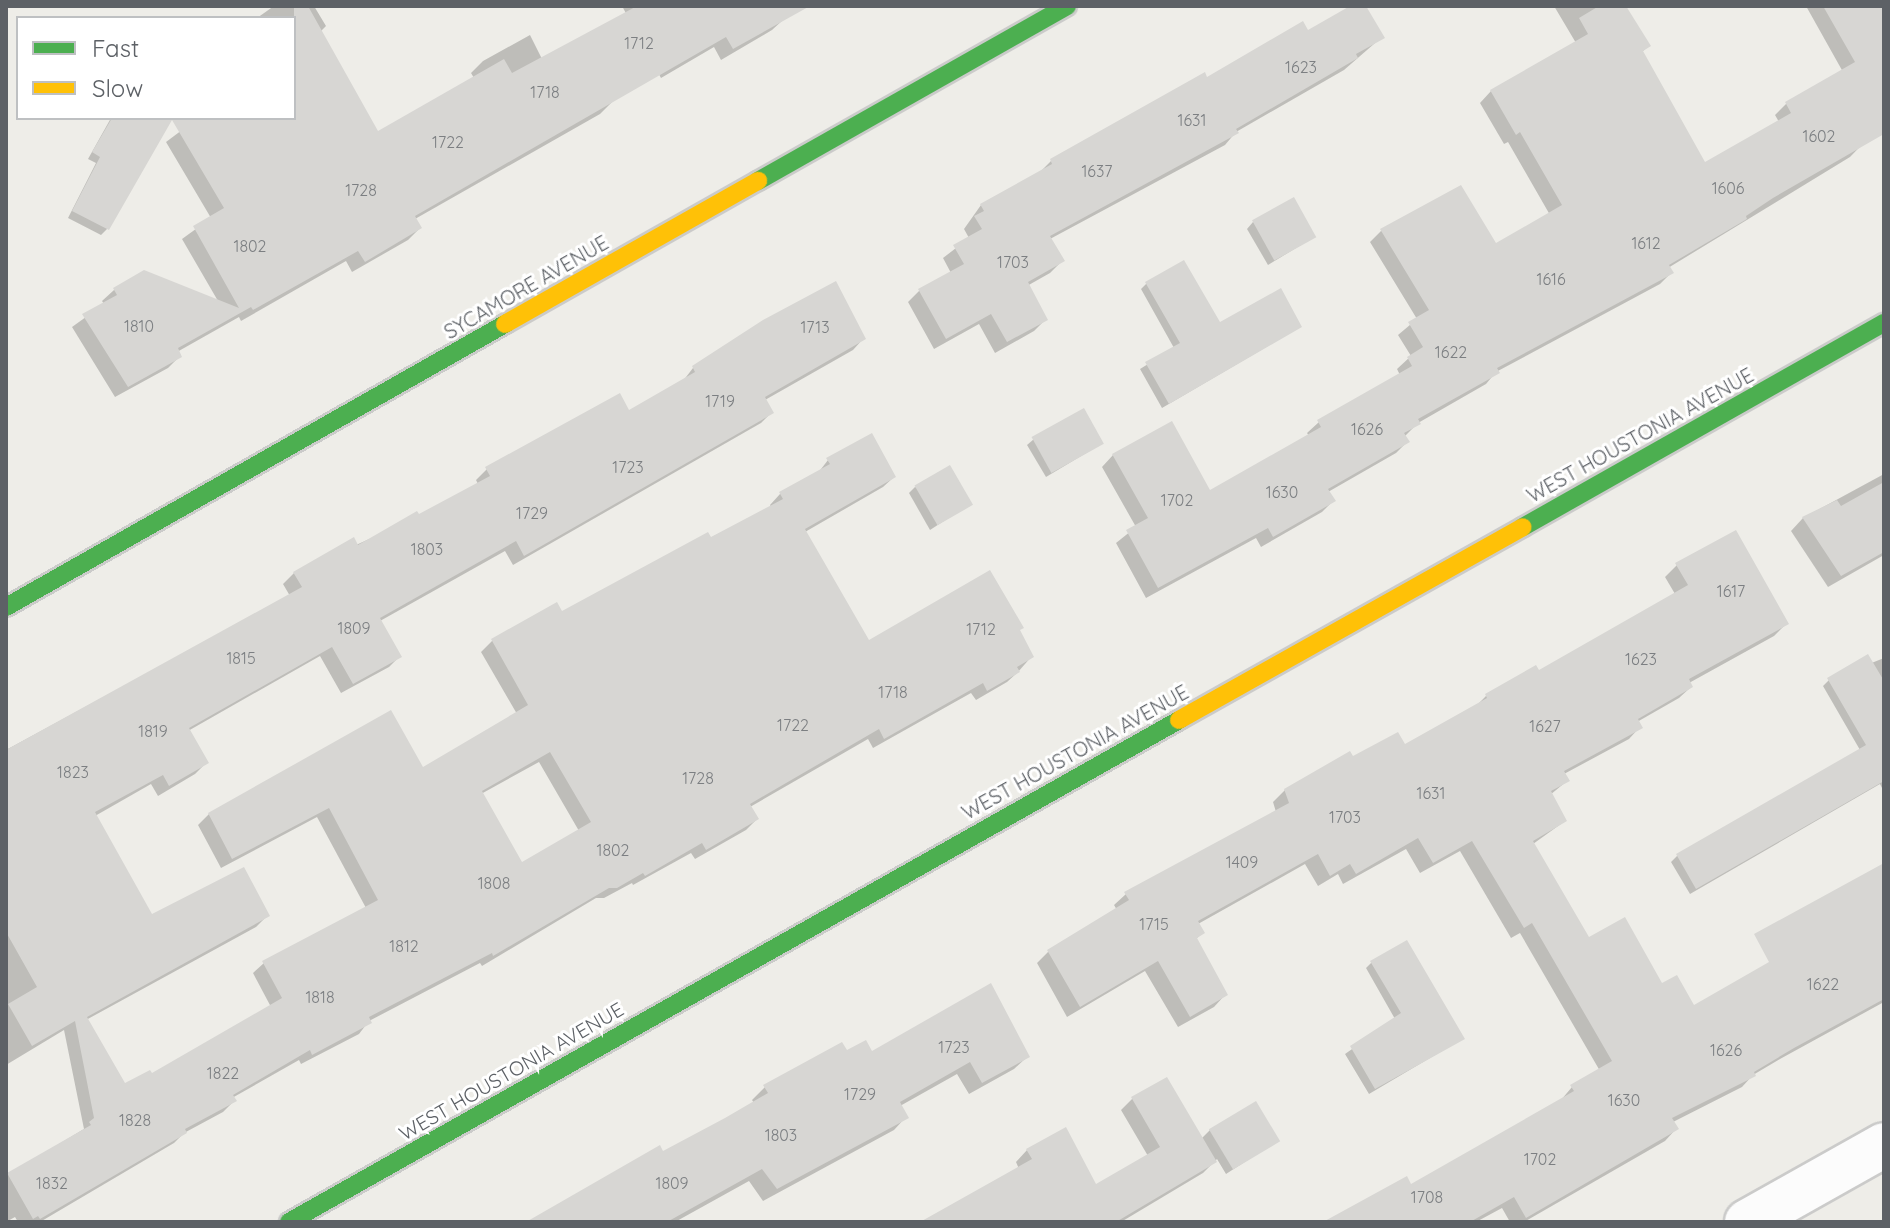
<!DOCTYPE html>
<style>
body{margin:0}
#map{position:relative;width:1890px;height:1228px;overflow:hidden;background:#eeede8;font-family:Quicksand,sans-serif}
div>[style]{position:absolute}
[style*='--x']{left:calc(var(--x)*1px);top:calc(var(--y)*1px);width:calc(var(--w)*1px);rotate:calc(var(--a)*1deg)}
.shadow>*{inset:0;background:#0003}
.building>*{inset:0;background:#d7d6d3;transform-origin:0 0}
.roads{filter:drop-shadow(2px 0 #cbcbca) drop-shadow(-2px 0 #cbcbca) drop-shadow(0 2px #cbcbca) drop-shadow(0 -2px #cbcbca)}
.street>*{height:44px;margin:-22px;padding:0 22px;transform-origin:22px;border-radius:22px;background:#fcfcfc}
.fast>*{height:18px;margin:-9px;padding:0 9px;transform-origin:9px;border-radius:9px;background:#4caf50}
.slow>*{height:18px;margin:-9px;padding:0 9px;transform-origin:9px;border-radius:9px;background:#ffc107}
span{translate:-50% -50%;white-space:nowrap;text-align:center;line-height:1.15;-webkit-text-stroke:6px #fff;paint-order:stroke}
.number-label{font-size:16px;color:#7c7f82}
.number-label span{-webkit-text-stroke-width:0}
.street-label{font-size:20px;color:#5d6166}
.frame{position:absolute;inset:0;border:8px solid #5d6166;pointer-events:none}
.legend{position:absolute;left:16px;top:16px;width:280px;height:104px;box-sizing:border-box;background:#fff;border:2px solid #bec0c2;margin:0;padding:10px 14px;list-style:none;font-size:24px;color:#5d6166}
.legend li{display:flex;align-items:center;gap:16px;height:40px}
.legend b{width:40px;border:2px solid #bec0c2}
</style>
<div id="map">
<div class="shadow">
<div style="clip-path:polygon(274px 6px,314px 6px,326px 26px,320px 32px,377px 134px,474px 78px,471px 73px,483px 61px,530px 35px,543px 61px,612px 102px,600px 114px,415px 219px,420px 228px,408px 240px,352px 272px,346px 261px,241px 321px,239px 317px,177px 352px,180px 356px,168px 368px,115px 397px,72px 327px,104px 304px,102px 301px,114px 290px,218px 301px,182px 239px,211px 218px,166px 142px,198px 118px,294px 118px,294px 18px,257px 18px)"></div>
<div style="clip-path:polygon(622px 6px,784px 6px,784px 19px,772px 30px,721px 60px,714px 47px,661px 78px)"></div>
<div style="clip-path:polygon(1354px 6px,1364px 6px,1382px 37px,1344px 70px,1236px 132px,1225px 145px,1050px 239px,1062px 261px,1050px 273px,1027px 286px,1046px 319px,1034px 331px,995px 353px,979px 324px,934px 349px,908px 302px,920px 290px,951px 273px,943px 258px,969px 238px,964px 229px,981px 205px,1038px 174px,1051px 161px,1204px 75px,1206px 79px,1308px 33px)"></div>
<div style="clip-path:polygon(1554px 6px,1624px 6px,1648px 46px,1642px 52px,1704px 165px,1779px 122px,1775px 115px,1786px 104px,1843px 72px,1806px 6px,1884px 6px,1884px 122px,1850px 157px,1668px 268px,1671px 273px,1660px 284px,1496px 372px,1486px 384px,1418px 423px,1404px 437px,1407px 442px,1396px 453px,1328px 492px,1333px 501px,1322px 512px,1261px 547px,1256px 538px,1146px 598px,1116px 543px,1136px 527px,1102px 467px,1113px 455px,1210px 493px,1309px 436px,1307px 433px,1319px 422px,1400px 375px,1397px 369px,1411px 356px,1398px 335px,1417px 319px,1370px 242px,1381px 231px,1495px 246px,1550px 215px,1508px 142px,1504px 144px,1480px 103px,1491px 91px,1576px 43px)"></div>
<div style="clip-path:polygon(111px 118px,157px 118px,107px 229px,101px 235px,68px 218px,96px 163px,88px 159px)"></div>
<div style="clip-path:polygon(1253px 222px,1314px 237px,1268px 265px,1247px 229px)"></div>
<div style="clip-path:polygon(1147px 283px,1219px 325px,1300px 327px,1162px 408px,1140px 369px,1174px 348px,1141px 289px)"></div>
<div style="clip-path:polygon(evenodd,863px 339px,853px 350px,765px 400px,772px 412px,761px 423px,513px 565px,505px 551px,380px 621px,400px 656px,389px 667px,341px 693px,320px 656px,188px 731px,206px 763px,195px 774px,158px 796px,151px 784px,95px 816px,151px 917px,267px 916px,256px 927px,86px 1020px,125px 1086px,151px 1076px,271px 1007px,253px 973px,264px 963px,366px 908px,317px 817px,221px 868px,198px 825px,209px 814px,422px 769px,517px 714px,481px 652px,492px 641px,557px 605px,562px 614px,771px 507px,770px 505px,780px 494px,818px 473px,828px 460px,894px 477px,883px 487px,805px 532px,868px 642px,1018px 631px,1032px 656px,1018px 672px,1007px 682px,976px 700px,971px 693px,873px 748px,868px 739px,750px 807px,757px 819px,746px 830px,695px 859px,691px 853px,633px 885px,632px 883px,604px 898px,596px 898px,482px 966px,480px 963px,369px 1021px,359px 1034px,301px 1064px,299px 1060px,232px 1098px,234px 1101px,223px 1112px,184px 1133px,174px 1143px,40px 1222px,18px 1222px,15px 1217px,6px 1222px,6px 1176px,84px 1129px,64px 1030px,6px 1065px,6px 750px,290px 596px,283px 584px,294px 573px,418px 517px,478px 484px,476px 480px,487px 469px,628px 412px,683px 381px,693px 368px,863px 339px,539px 762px,579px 831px,521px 865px,481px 794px,539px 762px)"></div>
<div style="clip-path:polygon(1034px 439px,1101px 444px,1046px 477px,1027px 445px)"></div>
<div style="clip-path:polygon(1884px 474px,1884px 555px,1828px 587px,1791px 531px,1803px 518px)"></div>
<div style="clip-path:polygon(915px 487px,970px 504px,930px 530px,909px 493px)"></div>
<div style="clip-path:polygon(1677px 565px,1786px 624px,1774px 636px,1689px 683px,1691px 687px,1679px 698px,1637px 722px,1640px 727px,1629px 739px,1564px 774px,1567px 781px,1550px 795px,1565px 821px,1533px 844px,1589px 940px,1693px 1007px,1884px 901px,1884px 1002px,1780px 1059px,1753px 1075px,1742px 1087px,1673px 1122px,1676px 1129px,1665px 1141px,1524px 1222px,1510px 1222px,1502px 1208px,1476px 1222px,1329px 1222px,1411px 1186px,1561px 1100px,1572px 1087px,1600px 1071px,1520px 933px,1511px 938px,1460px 851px,1420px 873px,1406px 849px,1343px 884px,1338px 874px,1318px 886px,1305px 864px,1198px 924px,1203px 932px,1196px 939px,1225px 995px,1214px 1007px,1178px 1027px,1145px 971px,1067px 1017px,1037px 963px,1048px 952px,1117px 910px,1114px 905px,1126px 894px,1276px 812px,1273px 802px,1285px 790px,1352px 759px,1404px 746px,1474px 708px,1486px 696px,1538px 673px,1675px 594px,1665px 577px)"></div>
<div style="clip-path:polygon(1884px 658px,1884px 792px,1880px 784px,1690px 894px,1671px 862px,1677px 856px,1860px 750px,1823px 686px,1829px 680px)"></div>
<div style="clip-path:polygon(1372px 962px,1462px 1039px,1369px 1094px,1345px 1054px,1395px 1019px,1366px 968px)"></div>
<div style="clip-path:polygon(846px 1052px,1027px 1057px,1014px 1069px,969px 1094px,957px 1074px,900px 1106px,906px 1117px,894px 1130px,763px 1201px,749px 1181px,675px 1222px,527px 1222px,662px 1154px,754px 1103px,752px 1100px,765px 1087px)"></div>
<div style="clip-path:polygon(1133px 1098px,1201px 1139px,1210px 1130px,1277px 1141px,1226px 1174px,1217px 1159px,1203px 1173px,1121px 1222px,935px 1222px,1019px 1169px,1016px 1162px,1027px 1150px,1095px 1186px,1148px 1156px,1121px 1110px)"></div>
</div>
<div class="building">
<div style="clip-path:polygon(294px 6px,308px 6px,378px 131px,504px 59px,512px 73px,637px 6px,810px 6px,733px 49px,726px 37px,415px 216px,422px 228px,365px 262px,358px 251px,253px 310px,251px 307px,178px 348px,182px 357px,128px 387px,82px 314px,117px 295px,113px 288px,144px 270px,239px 308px,193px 226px,224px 208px,172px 120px,109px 230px,72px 211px,100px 157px,92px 152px,112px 118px,294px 118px)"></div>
<div style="clip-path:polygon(1350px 6px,1366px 6px,1385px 38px,1356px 54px,1358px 58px,1236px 129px,1239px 133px,1050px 236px,1065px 261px,1028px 282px,1048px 320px,1007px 342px,991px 314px,946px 339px,918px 289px,964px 264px,953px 245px,982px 229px,974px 216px,984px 211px,980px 204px,1052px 164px,1050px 159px,1205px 72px,1207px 77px,1303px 21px,1308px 30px)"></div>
<div style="clip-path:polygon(1599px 6px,1626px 6px,1651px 46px,1643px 51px,1705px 162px,1791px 113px,1785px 102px,1855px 62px,1823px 6px,1884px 6px,1884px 134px,1773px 198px,1746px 216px,1747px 219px,1669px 265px,1674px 273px,1497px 368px,1500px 373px,1418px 419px,1421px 424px,1404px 433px,1410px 442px,1328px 489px,1336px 501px,1273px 537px,1268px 528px,1158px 588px,1126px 530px,1148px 518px,1112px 454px,1172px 421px,1210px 490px,1321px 427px,1317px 420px,1412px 366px,1407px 357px,1423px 347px,1408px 322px,1429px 310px,1380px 229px,1461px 185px,1496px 243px,1562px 205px,1520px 132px,1516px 135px,1490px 90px,1588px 34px,1579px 18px)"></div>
<div style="left:1294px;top:197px;width:46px;height:48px;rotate:61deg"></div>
<div style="clip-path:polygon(1184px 260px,1220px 322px,1281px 288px,1302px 327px,1169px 404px,1145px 362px,1180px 343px,1145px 282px)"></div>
<div style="clip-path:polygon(evenodd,836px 281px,866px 339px,765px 397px,774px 413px,524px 556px,516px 541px,380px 618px,402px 657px,353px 684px,332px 647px,189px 728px,209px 763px,169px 786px,163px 775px,95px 812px,152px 914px,244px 867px,270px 916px,87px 1017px,125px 1083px,150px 1070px,152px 1073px,282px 998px,262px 961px,378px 900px,329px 808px,232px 859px,208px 813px,391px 710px,423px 767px,528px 705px,491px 639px,557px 602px,562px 611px,708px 532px,711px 537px,783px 499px,779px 492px,830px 464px,826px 458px,872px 433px,896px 477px,805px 529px,869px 640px,990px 570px,1024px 628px,1020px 630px,1034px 657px,1017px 667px,1020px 672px,987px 691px,983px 683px,884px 739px,879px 729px,750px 804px,759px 819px,706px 850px,702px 843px,645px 876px,643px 873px,617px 888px,609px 888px,493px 956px,492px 953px,369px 1017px,372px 1023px,312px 1055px,310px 1050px,233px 1095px,237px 1101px,185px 1129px,187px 1133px,40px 1219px,38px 1216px,33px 1219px,7px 1173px,91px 1125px,89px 1122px,94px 1118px,75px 1021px,32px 1046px,8px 1004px,37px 987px,6px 932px,6px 750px,302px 587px,293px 572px,354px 537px,358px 545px,417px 511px,419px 514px,490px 476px,485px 467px,620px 393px,629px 410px,695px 372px,692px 366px,763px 320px,836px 281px,550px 752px,591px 822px,522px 862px,482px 791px,550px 752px)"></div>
<div style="left:1084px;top:408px;width:41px;height:60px;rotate:61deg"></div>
<div style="left:950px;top:465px;width:46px;height:41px;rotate:60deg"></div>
<div style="clip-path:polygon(1884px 482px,1884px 552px,1841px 576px,1802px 517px,1837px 500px,1841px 506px)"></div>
<div style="clip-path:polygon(1736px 530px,1789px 624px,1689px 679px,1693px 687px,1638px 719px,1643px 728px,1564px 771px,1570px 781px,1551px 791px,1567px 821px,1533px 841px,1589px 937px,1625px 917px,1662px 983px,1677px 975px,1694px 1005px,1769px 962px,1754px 934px,1884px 863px,1884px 999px,1794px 1048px,1754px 1072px,1756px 1076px,1672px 1118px,1679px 1129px,1526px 1218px,1514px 1197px,1470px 1222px,1323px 1222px,1407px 1176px,1411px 1184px,1574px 1091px,1570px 1085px,1612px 1061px,1532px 923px,1524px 928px,1472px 841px,1433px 863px,1418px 838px,1356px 874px,1350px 864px,1330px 876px,1318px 854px,1198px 921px,1205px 933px,1197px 938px,1228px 995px,1190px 1017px,1158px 961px,1080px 1007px,1047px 950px,1129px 900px,1124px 892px,1289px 803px,1284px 789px,1350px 751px,1353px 756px,1398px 732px,1405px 744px,1487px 698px,1485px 694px,1536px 665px,1539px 670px,1688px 585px,1675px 563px)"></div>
<div style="clip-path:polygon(1868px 654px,1884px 681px,1884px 781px,1696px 889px,1676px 854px,1866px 745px,1827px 678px)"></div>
<div style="clip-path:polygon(1407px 940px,1465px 1039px,1375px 1089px,1350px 1046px,1401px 1013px,1370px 961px)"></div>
<div style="clip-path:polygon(991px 983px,1030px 1057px,982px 1083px,970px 1062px,900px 1102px,909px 1118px,777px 1189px,762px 1169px,667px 1222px,526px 1222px,660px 1145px,663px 1151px,725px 1118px,768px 1093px,763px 1085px,842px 1042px,847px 1050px,866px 1040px,872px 1051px)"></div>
<div style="clip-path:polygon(1167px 1077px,1217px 1162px,1116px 1222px,920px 1222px,1032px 1159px,1026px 1149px,1066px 1127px,1096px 1184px,1160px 1147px,1131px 1097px)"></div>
<div style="left:1256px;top:1101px;width:47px;height:55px;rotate:59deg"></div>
</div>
<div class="roads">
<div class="street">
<div style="--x:1747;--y:1222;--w:157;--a:-29.3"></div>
</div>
<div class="fast">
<div style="--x:758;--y:181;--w:355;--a:-29.5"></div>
<div style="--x:1523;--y:527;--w:415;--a:-29.5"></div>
<div style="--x:6;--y:607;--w:574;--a:-29.56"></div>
<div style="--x:289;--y:1222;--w:1022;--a:-29.42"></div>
</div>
<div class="slow">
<div style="--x:505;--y:324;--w:291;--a:-29.5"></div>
<div style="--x:1179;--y:720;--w:394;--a:-29.3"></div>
</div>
</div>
<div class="number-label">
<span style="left:639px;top:43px">1712</span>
<span style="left:1301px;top:67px">1623</span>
<span style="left:545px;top:92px">1718</span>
<span style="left:1192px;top:120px">1631</span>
<span style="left:1819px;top:136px">1602</span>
<span style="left:448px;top:142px">1722</span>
<span style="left:1097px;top:171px">1637</span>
<span style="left:1728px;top:188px">1606</span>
<span style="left:361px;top:190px">1728</span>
<span style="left:1646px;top:243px">1612</span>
<span style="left:250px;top:246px">1802</span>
<span style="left:1013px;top:262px">1703</span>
<span style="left:1551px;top:279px">1616</span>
<span style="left:139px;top:326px">1810</span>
<span style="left:815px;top:327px">1713</span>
<span style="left:1451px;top:352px">1622</span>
<span style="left:720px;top:401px">1719</span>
<span style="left:1367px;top:429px">1626</span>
<span style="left:628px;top:467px">1723</span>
<span style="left:1282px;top:492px">1630</span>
<span style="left:1177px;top:500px">1702</span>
<span style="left:532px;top:513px">1729</span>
<span style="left:427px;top:549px">1803</span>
<span style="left:1731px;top:591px">1617</span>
<span style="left:354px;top:628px">1809</span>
<span style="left:981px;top:629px">1712</span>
<span style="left:241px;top:658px">1815</span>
<span style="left:1641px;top:659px">1623</span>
<span style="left:893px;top:692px">1718</span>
<span style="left:793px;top:725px">1722</span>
<span style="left:1545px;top:726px">1627</span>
<span style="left:153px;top:731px">1819</span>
<span style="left:73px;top:772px">1823</span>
<span style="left:698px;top:778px">1728</span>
<span style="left:1431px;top:793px">1631</span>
<span style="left:1345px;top:817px">1703</span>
<span style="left:613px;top:850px">1802</span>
<span style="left:1242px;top:862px">1409</span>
<span style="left:494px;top:883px">1808</span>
<span style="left:1154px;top:924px">1715</span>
<span style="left:404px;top:946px">1812</span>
<span style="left:1823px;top:984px">1622</span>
<span style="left:320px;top:997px">1818</span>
<span style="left:954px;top:1047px">1723</span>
<span style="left:1726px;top:1050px">1626</span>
<span style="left:223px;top:1073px">1822</span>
<span style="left:860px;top:1094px">1729</span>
<span style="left:1624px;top:1100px">1630</span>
<span style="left:135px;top:1120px">1828</span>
<span style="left:781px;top:1135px">1803</span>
<span style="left:1540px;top:1159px">1702</span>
<span style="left:52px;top:1183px">1832</span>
<span style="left:672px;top:1183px">1809</span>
<span style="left:1427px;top:1197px">1708</span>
</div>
<div class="street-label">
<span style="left:526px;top:287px;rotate:-30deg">SYCAMORE AVENUE</span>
<span style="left:1640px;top:435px;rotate:-29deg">WEST HOUSTONIA AVENUE</span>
<span style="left:1075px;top:752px;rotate:-29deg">WEST HOUSTONIA AVENUE</span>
<span style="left:511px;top:1071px;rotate:-30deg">WEST HOUSTONIA AVENUE</span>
</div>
<div class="frame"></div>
<ul class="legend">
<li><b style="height:10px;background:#4caf50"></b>Fast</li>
<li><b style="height:10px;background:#ffc107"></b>Slow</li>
</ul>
</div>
